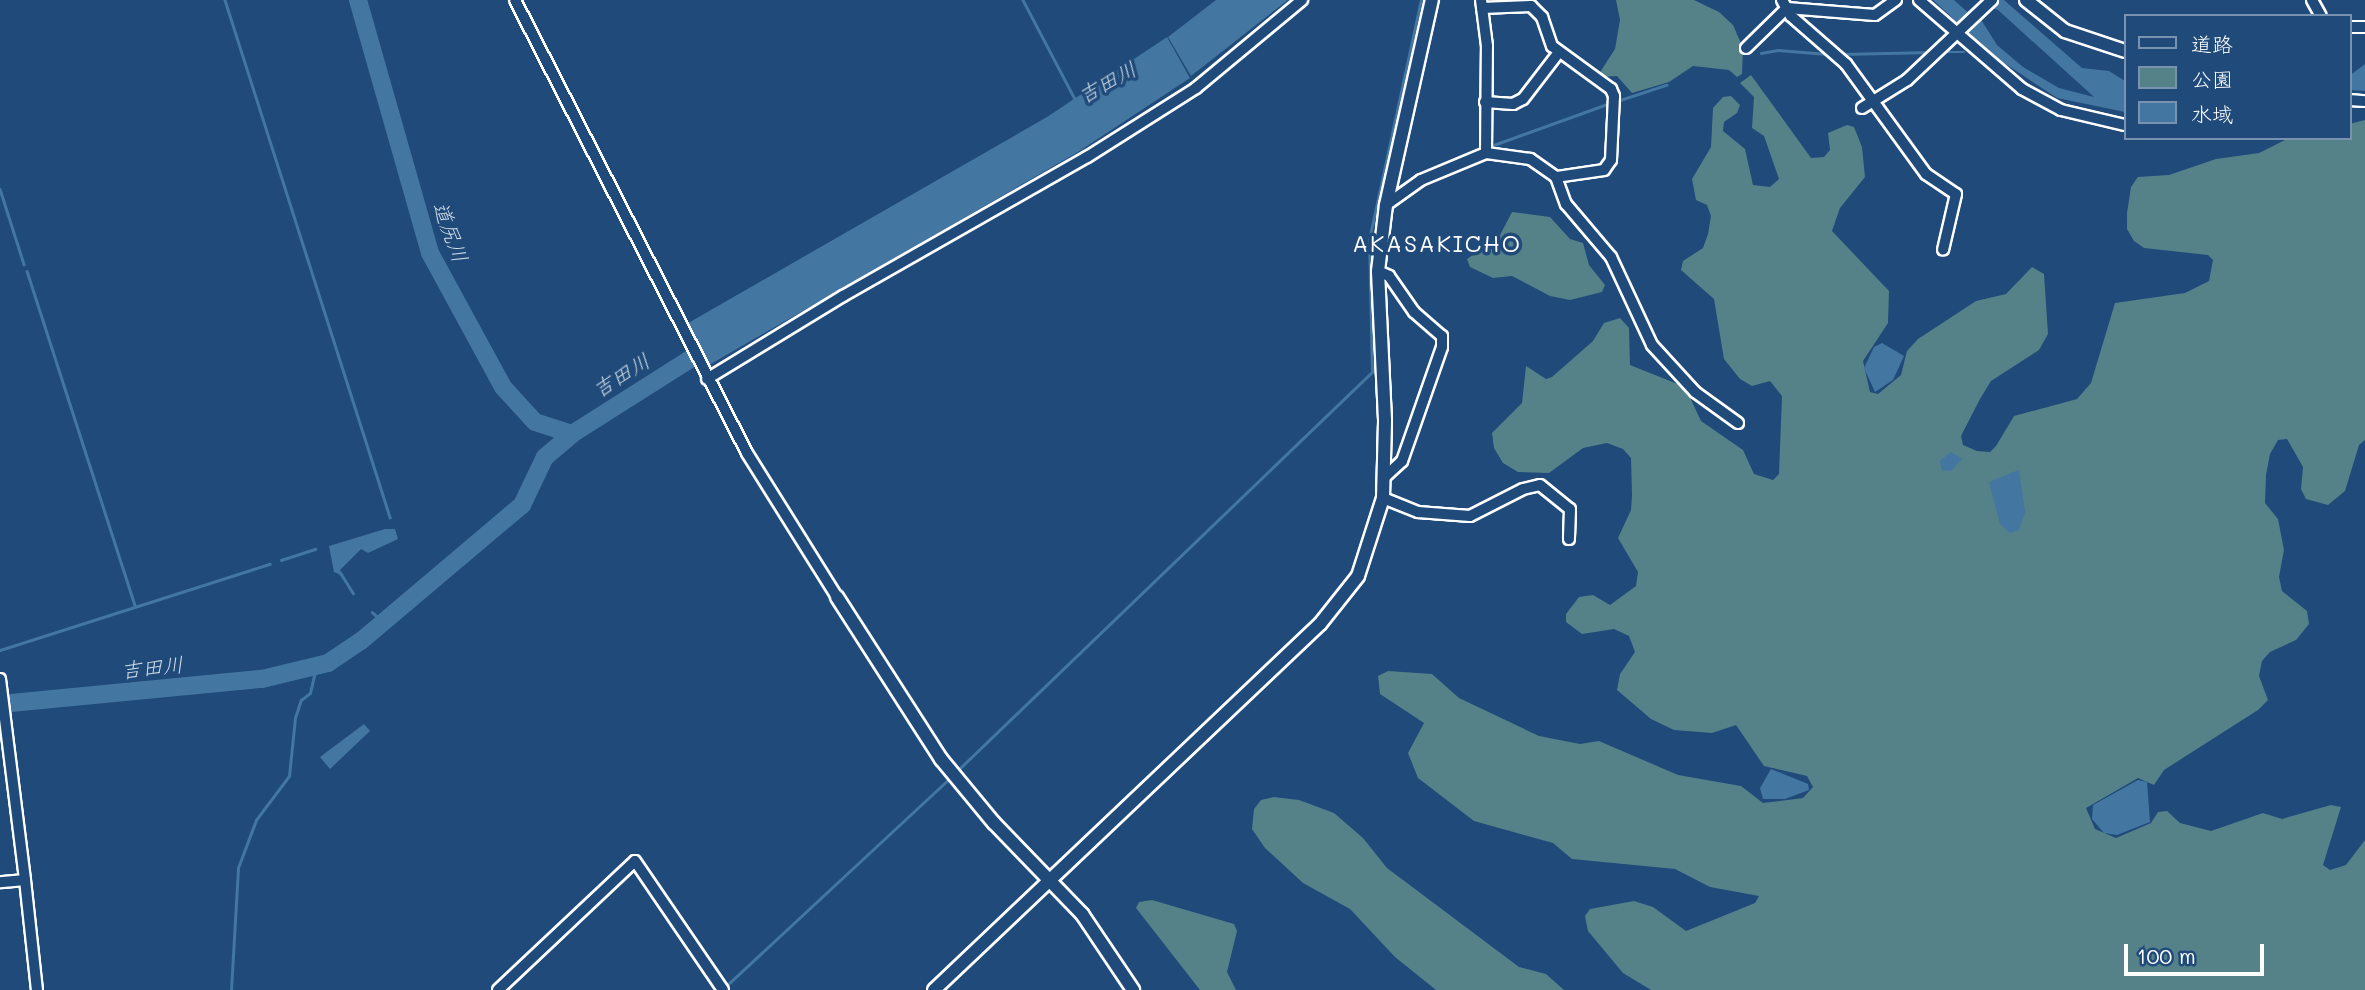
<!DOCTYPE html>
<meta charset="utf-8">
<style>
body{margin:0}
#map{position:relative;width:2365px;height:990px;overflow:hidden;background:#1f4a7a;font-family:Mali,"Klee One",sans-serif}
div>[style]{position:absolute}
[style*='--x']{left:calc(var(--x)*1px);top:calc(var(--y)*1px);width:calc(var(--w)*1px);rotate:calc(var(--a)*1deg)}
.green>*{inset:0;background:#558189}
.water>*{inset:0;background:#4376a0}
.stream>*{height:2.5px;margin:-1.25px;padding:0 1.25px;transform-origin:1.25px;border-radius:1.25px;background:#4376a0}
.river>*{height:18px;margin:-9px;padding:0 9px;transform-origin:9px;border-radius:9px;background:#4376a0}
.roads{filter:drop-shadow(2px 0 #fff) drop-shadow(-2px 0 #fff) drop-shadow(0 2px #fff) drop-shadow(0 -2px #fff)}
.minor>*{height:10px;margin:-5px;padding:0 5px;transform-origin:5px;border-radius:5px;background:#1f4a7a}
.tertiary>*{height:12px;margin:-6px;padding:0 6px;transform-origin:6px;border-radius:6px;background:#1f4a7a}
span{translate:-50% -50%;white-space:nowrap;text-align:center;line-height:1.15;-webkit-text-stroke:7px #1f4a7a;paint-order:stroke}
.water-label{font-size:21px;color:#d0dde7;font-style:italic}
.quarter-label{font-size:23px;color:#fff;letter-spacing:2px}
.legend{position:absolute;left:2124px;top:14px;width:228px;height:126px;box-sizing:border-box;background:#1f4a7a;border:2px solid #7992af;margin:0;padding:9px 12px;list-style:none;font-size:21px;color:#fff}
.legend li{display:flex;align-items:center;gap:14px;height:35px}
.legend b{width:35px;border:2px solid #7992af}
.scale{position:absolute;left:2124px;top:944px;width:140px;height:32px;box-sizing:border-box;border:4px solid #fff;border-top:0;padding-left:9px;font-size:21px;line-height:24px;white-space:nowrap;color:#fff;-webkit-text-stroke:5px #1f4a7a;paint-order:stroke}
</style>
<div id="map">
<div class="green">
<div style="clip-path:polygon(1616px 0,1694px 0,1719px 12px,1733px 25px,1743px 48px,1742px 74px,1737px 77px,1729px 70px,1693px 66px,1669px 82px,1632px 93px,1617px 76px,1597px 77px,1615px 49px,1620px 20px)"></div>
<div style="clip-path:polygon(1751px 75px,1811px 158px,1824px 157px,1830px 150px,1828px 133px,1847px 125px,1854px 127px,1862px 147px,1865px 177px,1840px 208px,1832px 231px,1889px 291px,1888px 323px,1863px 361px,1870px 392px,1878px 394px,1901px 375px,1907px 351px,1918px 339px,1976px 301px,2006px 294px,2032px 267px,2044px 274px,2048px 334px,2039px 350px,1991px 381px,1980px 399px,1961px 436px,1963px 445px,1977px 451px,1990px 452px,1996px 446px,2014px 416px,2077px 399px,2091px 383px,2115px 303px,2185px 293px,2209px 281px,2213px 260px,2208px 255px,2144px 248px,2134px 241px,2127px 229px,2127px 213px,2131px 187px,2138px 177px,2169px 175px,2216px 159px,2259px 153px,2289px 138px,2349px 138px,2349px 124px,2365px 120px,2365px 440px,2359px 445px,2345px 491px,2328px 505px,2306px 499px,2301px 489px,2303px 467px,2287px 439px,2278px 440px,2270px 454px,2266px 475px,2265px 503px,2278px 519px,2284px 550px,2279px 577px,2282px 591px,2307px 611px,2309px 624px,2296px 640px,2270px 652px,2262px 661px,2259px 676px,2268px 700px,2258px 710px,2164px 770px,2154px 785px,2138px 778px,2086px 808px,2095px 829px,2116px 838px,2151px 823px,2158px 812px,2167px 811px,2180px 823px,2211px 831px,2263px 813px,2282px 819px,2331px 805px,2341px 807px,2323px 865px,2330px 870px,2346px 865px,2365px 840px,2365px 990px,1651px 990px,1623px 973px,1588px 931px,1585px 916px,1590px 909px,1634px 901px,1653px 907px,1686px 931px,1755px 903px,1759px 896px,1710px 887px,1675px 869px,1572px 859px,1553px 843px,1474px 821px,1418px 778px,1408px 753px,1424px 723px,1380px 694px,1378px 676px,1388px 671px,1432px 674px,1459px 698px,1539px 736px,1580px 744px,1599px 741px,1678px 775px,1741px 786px,1763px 803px,1803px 798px,1813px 787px,1807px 776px,1764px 766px,1736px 725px,1712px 733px,1674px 730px,1651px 719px,1617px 690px,1620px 674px,1635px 652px,1629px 636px,1614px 629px,1582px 634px,1566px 622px,1566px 614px,1579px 597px,1593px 595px,1610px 605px,1636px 586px,1638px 572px,1618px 538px,1631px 510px,1632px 495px,1631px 458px,1623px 449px,1607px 443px,1583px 448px,1549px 473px,1518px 472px,1503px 463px,1494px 448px,1492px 433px,1522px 403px,1526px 366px,1546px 379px,1552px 377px,1593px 341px,1604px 323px,1620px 318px,1629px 328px,1630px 365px,1685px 387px,1701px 421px,1743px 450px,1754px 474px,1773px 480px,1779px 474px,1782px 396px,1770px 381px,1752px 386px,1740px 379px,1724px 359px,1714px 299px,1681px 270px,1683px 261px,1703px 248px,1708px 234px,1711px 216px,1707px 205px,1696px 200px,1692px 179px,1711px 147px,1713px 108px,1723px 97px,1731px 96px,1740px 105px,1737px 113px,1724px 122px,1723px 131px,1745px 149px,1753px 185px,1770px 187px,1779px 179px,1764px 136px,1752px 128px,1754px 97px,1740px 83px)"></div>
<div style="clip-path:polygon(1512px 212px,1550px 217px,1570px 239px,1583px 243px,1589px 265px,1605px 285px,1602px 292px,1570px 300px,1550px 296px,1512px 276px,1493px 278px,1470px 267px,1467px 259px,1498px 239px)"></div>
<div style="clip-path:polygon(1274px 797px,1299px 800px,1334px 813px,1363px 838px,1387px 868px,1519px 967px,1546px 974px,1564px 990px,1436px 990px,1395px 957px,1350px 909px,1303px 883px,1265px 848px,1252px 829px,1254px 809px,1261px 800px)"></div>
<div style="clip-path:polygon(1152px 900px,1234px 924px,1237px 931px,1227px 972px,1236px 990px,1200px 990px,1136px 908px,1139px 902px)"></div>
</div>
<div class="water">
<div style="clip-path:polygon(1216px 0,1288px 0,1191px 76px,1168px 37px)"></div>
<div style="clip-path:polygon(1933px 0,1954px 0,1972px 16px,1961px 26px)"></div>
<div style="clip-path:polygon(1994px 0,2004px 0,2082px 68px,2109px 71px,2125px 81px,2125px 112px,2057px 98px,1977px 45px,1963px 28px,1980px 18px,1997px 45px,2023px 67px,2059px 88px,2094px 97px,1998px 10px,1986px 6px)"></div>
<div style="clip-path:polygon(1167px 37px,1190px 78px,1078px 152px,704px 368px,683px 326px,1047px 117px)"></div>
<div style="clip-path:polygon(2365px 64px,2365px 91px,2349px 90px,2349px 76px)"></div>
<div style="clip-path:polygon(1882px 343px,1904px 356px,1893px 380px,1875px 392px,1864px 368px,1874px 347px)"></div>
<div style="clip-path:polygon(1951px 452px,1962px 459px,1951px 471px,1942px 470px,1940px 461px)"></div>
<div style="clip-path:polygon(2019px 470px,2025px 512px,2019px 530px,2010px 533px,2000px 524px,1989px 482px)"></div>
<div style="clip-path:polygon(385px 529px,395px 529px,398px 539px,368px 553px,361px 549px,340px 570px,341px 575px,334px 572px,329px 546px)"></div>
<div style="clip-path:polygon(364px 724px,370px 731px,330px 769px,320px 757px)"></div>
<div style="clip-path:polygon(1771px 769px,1808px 784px,1809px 790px,1785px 799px,1763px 799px,1760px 788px)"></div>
<div style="clip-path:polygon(2138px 780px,2147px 782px,2150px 822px,2117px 835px,2104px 833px,2092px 819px,2093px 805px)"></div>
</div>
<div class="stream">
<div style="--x:225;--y:0;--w:543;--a:72.3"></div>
<div style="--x:1023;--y:0;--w:112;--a:62.3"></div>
<div style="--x:1942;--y:52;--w:22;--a:0"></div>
<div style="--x:1761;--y:53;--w:17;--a:-10"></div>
<div style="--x:1778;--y:50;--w:49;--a:4.7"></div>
<div style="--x:1841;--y:54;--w:91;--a:-1.3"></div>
<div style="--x:1617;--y:101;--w:52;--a:-18.1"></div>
<div style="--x:1488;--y:147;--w:130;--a:-19.8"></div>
<div style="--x:1430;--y:171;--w:42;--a:-22.3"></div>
<div style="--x:0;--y:189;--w:79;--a:72.3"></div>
<div style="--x:1394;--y:192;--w:24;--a:-35"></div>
<div style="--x:27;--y:271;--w:352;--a:72.1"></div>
<div style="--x:281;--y:560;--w:36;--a:-18"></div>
<div style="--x:340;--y:572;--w:25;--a:58"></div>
<div style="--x:372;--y:612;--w:13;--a:42"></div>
<div style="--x:0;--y:650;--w:283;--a:-17.7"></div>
<div style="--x:957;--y:771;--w:576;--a:-43.87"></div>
<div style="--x:1372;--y:372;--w:132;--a:-91.3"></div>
<div style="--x:1369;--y:240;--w:246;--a:-77.8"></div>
<div style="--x:724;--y:988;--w:309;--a:-42.9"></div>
<div style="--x:231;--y:990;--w:122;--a:-86.7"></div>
<div style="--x:238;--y:868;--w:51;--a:-69.4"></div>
<div style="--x:256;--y:820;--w:55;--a:-53.1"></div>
<div style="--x:289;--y:776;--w:58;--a:-84.1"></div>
<div style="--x:295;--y:718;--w:19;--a:-72"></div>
<div style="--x:301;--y:700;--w:11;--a:-38"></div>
<div style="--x:310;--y:693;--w:26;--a:-77"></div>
</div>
<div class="river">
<div style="--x:358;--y:0;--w:263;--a:74.1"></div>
<div style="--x:430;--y:253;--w:153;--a:61.4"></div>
<div style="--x:503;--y:387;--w:47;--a:47.6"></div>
<div style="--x:535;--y:422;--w:39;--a:18"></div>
<div style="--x:0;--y:704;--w:263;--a:-5.5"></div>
<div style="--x:262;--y:679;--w:68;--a:-13.6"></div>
<div style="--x:328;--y:663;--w:40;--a:-34"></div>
<div style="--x:361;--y:641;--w:211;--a:-40.2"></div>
<div style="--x:522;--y:505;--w:53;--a:-64.4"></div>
<div style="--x:545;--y:457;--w:35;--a:-40"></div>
<div style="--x:572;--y:434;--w:166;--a:-32.4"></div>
</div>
<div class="roads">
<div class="minor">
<div style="--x:515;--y:0;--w:509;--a:62.88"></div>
<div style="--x:747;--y:453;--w:170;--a:58"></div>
<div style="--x:1782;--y:0;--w:18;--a:61"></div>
<div style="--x:1791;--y:16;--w:73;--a:41.1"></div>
<div style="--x:1846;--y:64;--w:136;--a:54"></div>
<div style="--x:1926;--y:174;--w:36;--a:34"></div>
<div style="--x:1956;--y:194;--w:57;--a:103.1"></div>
<div style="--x:1919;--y:0;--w:136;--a:40.8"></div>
<div style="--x:2022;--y:89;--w:44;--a:28.3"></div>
<div style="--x:2061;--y:110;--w:66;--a:13.2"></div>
<div style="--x:2312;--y:0;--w:18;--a:61"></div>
<div style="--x:1482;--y:8;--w:49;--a:-2.3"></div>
<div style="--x:1531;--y:6;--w:16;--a:45"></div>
<div style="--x:1542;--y:17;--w:31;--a:71"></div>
<div style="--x:1552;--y:46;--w:73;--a:36.1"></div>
<div style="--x:1611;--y:89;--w:8;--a:67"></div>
<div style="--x:1614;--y:96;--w:64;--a:92.7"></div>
<div style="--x:1611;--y:160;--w:12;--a:125"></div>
<div style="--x:1604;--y:170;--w:49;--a:171.7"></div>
<div style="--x:1556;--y:177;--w:32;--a:-145"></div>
<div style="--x:1530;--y:159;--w:44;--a:-172.2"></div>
<div style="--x:2349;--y:27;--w:16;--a:0"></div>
<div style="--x:1746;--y:48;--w:57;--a:-44.3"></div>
<div style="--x:1787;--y:8;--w:88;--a:4.5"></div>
<div style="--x:1875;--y:15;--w:26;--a:-36"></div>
<div style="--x:2349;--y:100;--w:16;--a:4"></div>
<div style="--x:1485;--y:102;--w:28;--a:4"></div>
<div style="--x:1513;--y:104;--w:11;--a:-27"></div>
<div style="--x:1523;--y:99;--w:59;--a:-52.5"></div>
<div style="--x:1862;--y:108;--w:53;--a:-31.9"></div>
<div style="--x:1907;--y:80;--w:117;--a:-43.3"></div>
<div style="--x:1556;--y:177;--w:29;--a:70"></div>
<div style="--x:1566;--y:204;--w:70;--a:49.7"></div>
<div style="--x:1611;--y:257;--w:97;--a:65"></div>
<div style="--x:1652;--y:345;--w:64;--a:47.5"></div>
<div style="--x:1695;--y:392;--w:53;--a:35.8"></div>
<div style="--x:1386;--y:205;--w:43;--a:-35.5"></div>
<div style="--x:1421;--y:180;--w:70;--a:-22.6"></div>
<div style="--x:1486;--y:153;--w:107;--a:-89.5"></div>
<div style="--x:1487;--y:46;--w:46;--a:-97.4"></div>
<div style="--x:1378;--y:271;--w:12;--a:24"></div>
<div style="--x:1389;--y:276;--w:44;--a:55.2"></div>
<div style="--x:1414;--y:312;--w:37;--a:41"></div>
<div style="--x:1442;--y:336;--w:11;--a:90"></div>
<div style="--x:1442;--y:347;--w:121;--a:109.3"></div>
<div style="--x:1402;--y:461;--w:23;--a:137"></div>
<div style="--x:707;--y:379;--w:159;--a:-31.4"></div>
<div style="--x:843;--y:296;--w:281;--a:-29.7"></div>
<div style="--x:1087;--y:157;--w:129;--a:-32.3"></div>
<div style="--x:1196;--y:88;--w:138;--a:-39.7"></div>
<div style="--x:1383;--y:498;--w:38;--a:22"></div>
<div style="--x:1418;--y:512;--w:52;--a:4.4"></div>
<div style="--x:1470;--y:516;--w:59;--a:-27"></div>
<div style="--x:1523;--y:489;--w:17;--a:-13"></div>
<div style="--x:1540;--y:485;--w:38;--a:39"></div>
<div style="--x:1570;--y:509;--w:30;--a:92"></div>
<div style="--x:0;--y:679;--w:203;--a:82.9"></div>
<div style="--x:25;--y:880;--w:25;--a:175"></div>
<div style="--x:25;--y:880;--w:111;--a:83.8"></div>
<div style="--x:498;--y:990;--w:188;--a:-43.3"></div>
<div style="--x:635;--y:861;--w:156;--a:55.7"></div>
</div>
<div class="tertiary">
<div style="--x:2026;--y:0;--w:50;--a:38.5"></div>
<div style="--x:2065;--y:31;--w:63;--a:18.4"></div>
<div style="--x:837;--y:597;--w:193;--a:57.3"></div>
<div style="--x:941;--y:759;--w:83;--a:50.4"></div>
<div style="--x:994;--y:823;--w:127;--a:46"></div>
<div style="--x:1082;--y:914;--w:92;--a:56.1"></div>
<div style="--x:934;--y:990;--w:532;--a:-43.48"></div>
<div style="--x:1320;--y:624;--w:61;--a:-51.6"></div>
<div style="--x:1358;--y:576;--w:82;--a:-72.2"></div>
<div style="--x:1383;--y:498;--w:78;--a:-88.5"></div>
<div style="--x:1385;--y:420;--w:149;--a:-92.7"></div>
<div style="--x:1378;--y:271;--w:66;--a:-83.1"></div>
<div style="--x:1386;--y:205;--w:210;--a:-77.4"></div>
</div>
</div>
<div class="water-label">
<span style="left:1107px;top:82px;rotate:-29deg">吉田川</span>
<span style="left:451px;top:232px;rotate:70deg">道尻川</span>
<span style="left:621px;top:375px;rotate:-32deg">吉田川</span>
<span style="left:152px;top:667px;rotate:-6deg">吉田川</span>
</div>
<div class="quarter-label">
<span style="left:1437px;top:243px">AKASAKICHO</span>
</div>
<ul class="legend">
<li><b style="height:9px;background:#1f4a7a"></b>道路</li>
<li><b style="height:19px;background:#558189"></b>公園</li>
<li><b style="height:19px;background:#4376a0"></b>水域</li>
</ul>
<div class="scale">100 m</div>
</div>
